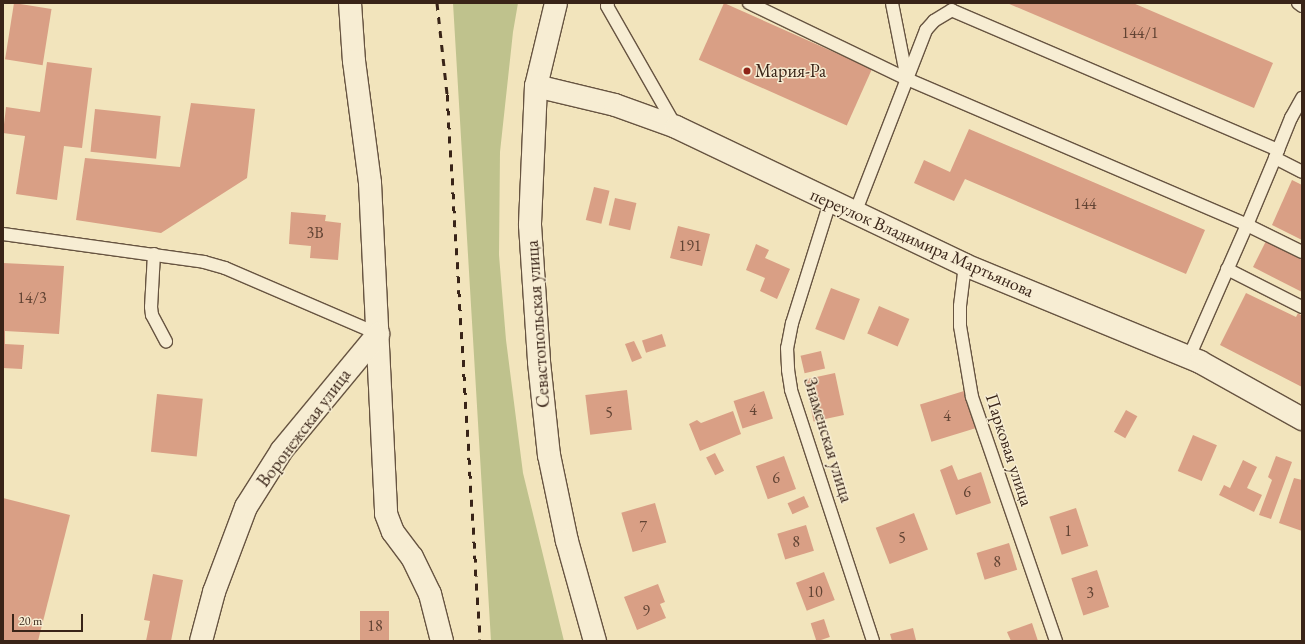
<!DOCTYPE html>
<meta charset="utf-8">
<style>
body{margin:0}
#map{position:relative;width:1305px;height:644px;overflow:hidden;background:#f2e4bc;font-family:"EB Garamond",serif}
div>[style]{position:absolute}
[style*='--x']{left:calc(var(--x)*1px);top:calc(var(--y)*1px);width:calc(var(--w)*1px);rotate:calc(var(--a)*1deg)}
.green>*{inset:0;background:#bfc28d}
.building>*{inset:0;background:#d99f85;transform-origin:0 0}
.roads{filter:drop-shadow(1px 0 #675441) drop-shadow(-1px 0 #675441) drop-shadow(0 1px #675441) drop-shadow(0 -1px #675441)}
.service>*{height:12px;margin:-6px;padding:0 6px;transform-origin:6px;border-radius:6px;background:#f7edd3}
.minor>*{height:22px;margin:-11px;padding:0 11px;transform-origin:11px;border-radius:11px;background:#f7edd3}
.tertiary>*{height:22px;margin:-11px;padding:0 11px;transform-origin:11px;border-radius:11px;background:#f7edd3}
.rail>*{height:3px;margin-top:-1.5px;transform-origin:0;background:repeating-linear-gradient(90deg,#392418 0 7px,transparent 0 14px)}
.dots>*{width:11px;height:11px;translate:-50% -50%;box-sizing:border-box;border:2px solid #f7edd3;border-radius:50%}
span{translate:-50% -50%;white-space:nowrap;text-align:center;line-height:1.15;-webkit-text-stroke:3px #f7edd3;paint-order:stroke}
.number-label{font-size:16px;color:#614333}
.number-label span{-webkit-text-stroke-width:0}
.poi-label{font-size:18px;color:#392418}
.left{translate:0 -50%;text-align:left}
.street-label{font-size:18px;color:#392418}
.frame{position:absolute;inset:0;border:4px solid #392418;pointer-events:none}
.scale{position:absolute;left:12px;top:614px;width:71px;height:18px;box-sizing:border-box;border:2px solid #392418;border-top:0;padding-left:5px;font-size:12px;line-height:14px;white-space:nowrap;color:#392418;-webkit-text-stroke:3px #f7edd3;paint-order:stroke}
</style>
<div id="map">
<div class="green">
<div style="clip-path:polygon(453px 3px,518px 3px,513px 32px,500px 152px,499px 255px,506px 340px,523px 473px,564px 641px,491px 641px)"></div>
</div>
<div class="building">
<div style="left:14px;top:3px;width:38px;height:57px;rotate:9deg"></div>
<div style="left:724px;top:3px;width:162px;height:62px;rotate:24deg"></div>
<div style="clip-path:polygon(1007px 3px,1133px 3px,1273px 63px,1254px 108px)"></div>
<div style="clip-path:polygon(47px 62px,92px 68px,82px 148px,64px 146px,57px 200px,16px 194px,25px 136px,3px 133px,6px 107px,40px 112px)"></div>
<div style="clip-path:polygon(191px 103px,255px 109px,247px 178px,161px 233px,76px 220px,85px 158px,180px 167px)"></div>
<div style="left:95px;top:109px;width:66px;height:43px;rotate:6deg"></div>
<div style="clip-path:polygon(969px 129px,1205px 230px,1186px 274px,965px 179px,954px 201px,914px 183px,924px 160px,950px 172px)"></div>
<div style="clip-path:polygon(1292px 180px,1302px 185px,1302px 240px,1272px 225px)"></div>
<div style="left:594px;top:187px;width:16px;height:34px;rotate:14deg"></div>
<div style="left:615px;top:198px;width:22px;height:28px;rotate:13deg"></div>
<div style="clip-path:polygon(291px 212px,326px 215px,325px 221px,341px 223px,338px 260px,310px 258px,311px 246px,289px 244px)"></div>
<div style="left:678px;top:226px;width:33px;height:33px;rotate:14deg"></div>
<div style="clip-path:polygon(1266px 241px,1302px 259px,1302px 292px,1253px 267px)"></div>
<div style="clip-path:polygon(756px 244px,769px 250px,765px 258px,790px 269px,777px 299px,760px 291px,765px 278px,746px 270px)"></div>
<div style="clip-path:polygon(3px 263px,64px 266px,59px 334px,5px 331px,5px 344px,24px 345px,22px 369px,3px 368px)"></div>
<div style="left:831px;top:288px;width:31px;height:44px;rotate:21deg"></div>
<div style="clip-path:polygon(1246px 293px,1296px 317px,1298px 313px,1302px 316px,1302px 387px,1220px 345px)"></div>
<div style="left:879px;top:306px;width:33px;height:30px;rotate:23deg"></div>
<div style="left:662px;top:334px;width:13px;height:21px;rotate:72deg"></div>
<div style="clip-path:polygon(634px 341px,642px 358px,632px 362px,625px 344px)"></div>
<div style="left:821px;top:351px;width:18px;height:21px;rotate:77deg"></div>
<div style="left:835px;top:373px;width:43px;height:31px;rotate:78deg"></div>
<div style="left:627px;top:390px;width:40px;height:42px;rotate:83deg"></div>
<div style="left:764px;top:391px;width:29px;height:32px;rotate:72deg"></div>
<div style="left:964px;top:391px;width:39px;height:46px;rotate:73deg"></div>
<div style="left:157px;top:394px;width:46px;height:58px;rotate:6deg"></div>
<div style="left:1126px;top:410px;width:13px;height:25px;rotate:29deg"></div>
<div style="clip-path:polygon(733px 411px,741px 434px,700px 451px,689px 424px,697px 420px,701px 423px)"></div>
<div style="left:1193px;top:435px;width:26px;height:39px;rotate:23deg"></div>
<div style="left:715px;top:453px;width:20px;height:10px;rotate:63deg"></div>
<div style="left:784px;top:456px;width:35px;height:30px;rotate:70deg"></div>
<div style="clip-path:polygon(1276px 456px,1292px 462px,1271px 519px,1259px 515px,1272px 480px,1268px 477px)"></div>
<div style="clip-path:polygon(1243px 460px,1257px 467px,1247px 488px,1262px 495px,1254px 512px,1219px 495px,1224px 485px,1230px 488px)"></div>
<div style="clip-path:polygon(952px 465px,958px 480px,981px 472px,991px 503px,956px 515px,940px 470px)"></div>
<div style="clip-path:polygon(1294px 478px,1302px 480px,1302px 531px,1279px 523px)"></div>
<div style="left:804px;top:496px;width:12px;height:18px;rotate:66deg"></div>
<div style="clip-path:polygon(3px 498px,70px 515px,38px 641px,3px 641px)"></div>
<div style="left:655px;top:503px;width:41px;height:35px;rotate:74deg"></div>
<div style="left:1076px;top:508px;width:40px;height:28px;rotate:72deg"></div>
<div style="left:914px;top:513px;width:39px;height:41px;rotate:69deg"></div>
<div style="left:806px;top:525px;width:27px;height:30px;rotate:73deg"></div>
<div style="left:1009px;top:543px;width:28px;height:34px;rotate:73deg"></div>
<div style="left:1097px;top:570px;width:39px;height:27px;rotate:72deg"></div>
<div style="left:824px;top:572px;width:30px;height:30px;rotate:69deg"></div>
<div style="clip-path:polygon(153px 574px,183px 580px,171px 641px,146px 641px,150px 621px,144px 620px)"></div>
<div style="clip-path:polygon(658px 584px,665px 602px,660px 604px,666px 618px,637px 630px,624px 597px)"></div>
<div style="left:360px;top:611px;width:29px;height:30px"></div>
<div style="left:824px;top:619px;width:19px;height:14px;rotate:72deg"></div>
<div style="clip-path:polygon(1032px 623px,1038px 641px,1011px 641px,1007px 632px)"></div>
<div style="clip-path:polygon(913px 628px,916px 640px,892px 641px,890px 634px)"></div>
</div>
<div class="roads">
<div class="service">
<div style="--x:608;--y:3;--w:3;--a:108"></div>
<div style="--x:607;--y:6;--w:137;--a:60.3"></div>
<div style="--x:749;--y:3;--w:175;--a:25.7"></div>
<div style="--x:1298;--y:3;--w:5;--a:37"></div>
<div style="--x:1278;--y:150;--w:355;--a:-156.8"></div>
<div style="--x:952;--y:10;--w:21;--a:149"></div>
<div style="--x:934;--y:21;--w:12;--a:132"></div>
<div style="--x:926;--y:30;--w:53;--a:111.2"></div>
<div style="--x:907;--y:79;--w:370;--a:23.2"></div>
<div style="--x:1247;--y:225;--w:73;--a:-67.3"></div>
<div style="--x:1275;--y:158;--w:9;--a:-69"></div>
<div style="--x:1278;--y:150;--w:35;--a:-68"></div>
<div style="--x:1291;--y:118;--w:23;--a:-61"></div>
<div style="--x:1275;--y:158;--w:30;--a:27"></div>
<div style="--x:830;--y:202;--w:127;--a:107.4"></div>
<div style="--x:792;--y:323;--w:25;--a:101"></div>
<div style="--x:787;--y:348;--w:22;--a:87"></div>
<div style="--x:788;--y:370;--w:20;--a:81"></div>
<div style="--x:791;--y:390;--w:264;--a:71.9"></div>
<div style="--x:855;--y:213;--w:144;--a:-68.8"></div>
<div style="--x:907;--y:79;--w:77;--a:-101.2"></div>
<div style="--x:3;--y:234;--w:203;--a:7.9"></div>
<div style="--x:204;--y:262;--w:22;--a:16"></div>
<div style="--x:225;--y:268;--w:167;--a:23.3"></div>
<div style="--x:154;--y:254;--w:53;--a:93.2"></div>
<div style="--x:151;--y:307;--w:8;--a:83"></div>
<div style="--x:152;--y:315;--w:30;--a:62"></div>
<div style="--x:965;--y:265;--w:41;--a:97"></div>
<div style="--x:960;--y:306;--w:20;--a:90"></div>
<div style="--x:960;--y:326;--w:72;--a:80.4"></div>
<div style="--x:972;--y:397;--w:258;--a:71"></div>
<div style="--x:1227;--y:269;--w:84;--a:26.9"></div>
<div style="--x:1189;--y:357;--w:144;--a:-66.3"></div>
<div style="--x:1247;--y:225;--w:61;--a:26.1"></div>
</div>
<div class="minor">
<div style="--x:350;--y:3;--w:58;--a:86.1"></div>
<div style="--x:354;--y:61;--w:123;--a:82.5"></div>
<div style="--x:370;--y:183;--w:331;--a:87.2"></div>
<div style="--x:386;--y:514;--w:19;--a:69"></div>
<div style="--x:393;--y:532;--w:31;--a:53"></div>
<div style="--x:412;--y:557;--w:41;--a:64.1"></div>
<div style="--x:430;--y:594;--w:49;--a:75.7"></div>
<div style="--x:536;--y:86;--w:81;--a:13.5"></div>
<div style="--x:615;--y:105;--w:65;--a:19.8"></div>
<div style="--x:676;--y:127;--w:320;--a:25.5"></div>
<div style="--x:965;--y:265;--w:254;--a:22.4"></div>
<div style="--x:1200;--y:362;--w:117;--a:29.2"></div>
<div style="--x:201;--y:641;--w:51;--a:-75.1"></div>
<div style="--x:214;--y:592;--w:91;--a:-69.4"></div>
<div style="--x:246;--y:507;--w:67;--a:-57.7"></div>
<div style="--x:282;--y:450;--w:151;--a:-50.4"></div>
</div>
<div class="tertiary">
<div style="--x:556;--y:3;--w:85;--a:103.5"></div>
<div style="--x:536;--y:86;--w:139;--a:92.5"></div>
<div style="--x:530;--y:225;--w:137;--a:86.2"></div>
<div style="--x:539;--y:362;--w:94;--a:83.9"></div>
<div style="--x:549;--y:455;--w:88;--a:78.2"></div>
<div style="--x:567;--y:541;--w:104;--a:74.4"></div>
</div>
</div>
<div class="rail">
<div style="--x:437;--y:3;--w:92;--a:83.7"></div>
<div style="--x:447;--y:94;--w:548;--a:86.55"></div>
</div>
<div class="dots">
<div style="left:747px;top:71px;background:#8f2418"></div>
</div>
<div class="number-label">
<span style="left:1140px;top:33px">144/1</span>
<span style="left:1085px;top:204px">144</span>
<span style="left:315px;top:233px">3В</span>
<span style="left:690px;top:246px">191</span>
<span style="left:32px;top:298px">14/3</span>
<span style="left:753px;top:410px">4</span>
<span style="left:609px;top:413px">5</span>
<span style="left:947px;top:416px">4</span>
<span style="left:776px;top:478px">6</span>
<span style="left:967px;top:492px">6</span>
<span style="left:643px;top:527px">7</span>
<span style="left:1068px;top:531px">1</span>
<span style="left:902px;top:538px">5</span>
<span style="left:796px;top:542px">8</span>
<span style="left:997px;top:562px">8</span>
<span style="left:815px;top:592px">10</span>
<span style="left:1090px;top:593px">3</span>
<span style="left:646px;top:611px">9</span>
<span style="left:375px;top:626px">18</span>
</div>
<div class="poi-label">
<span class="left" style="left:755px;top:71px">Мария-Ра</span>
</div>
<div class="street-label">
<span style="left:922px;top:243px;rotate:24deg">переулок Владимира Мартьянова</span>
<span style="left:538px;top:324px;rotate:-94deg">Севастопольская улица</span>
<span style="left:304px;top:428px;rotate:-53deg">Воронежская улица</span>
<span style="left:828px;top:440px;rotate:73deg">Знаменская улица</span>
<span style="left:1009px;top:450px;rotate:72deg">Парковая улица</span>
</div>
<div class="frame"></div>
<div class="scale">20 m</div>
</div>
